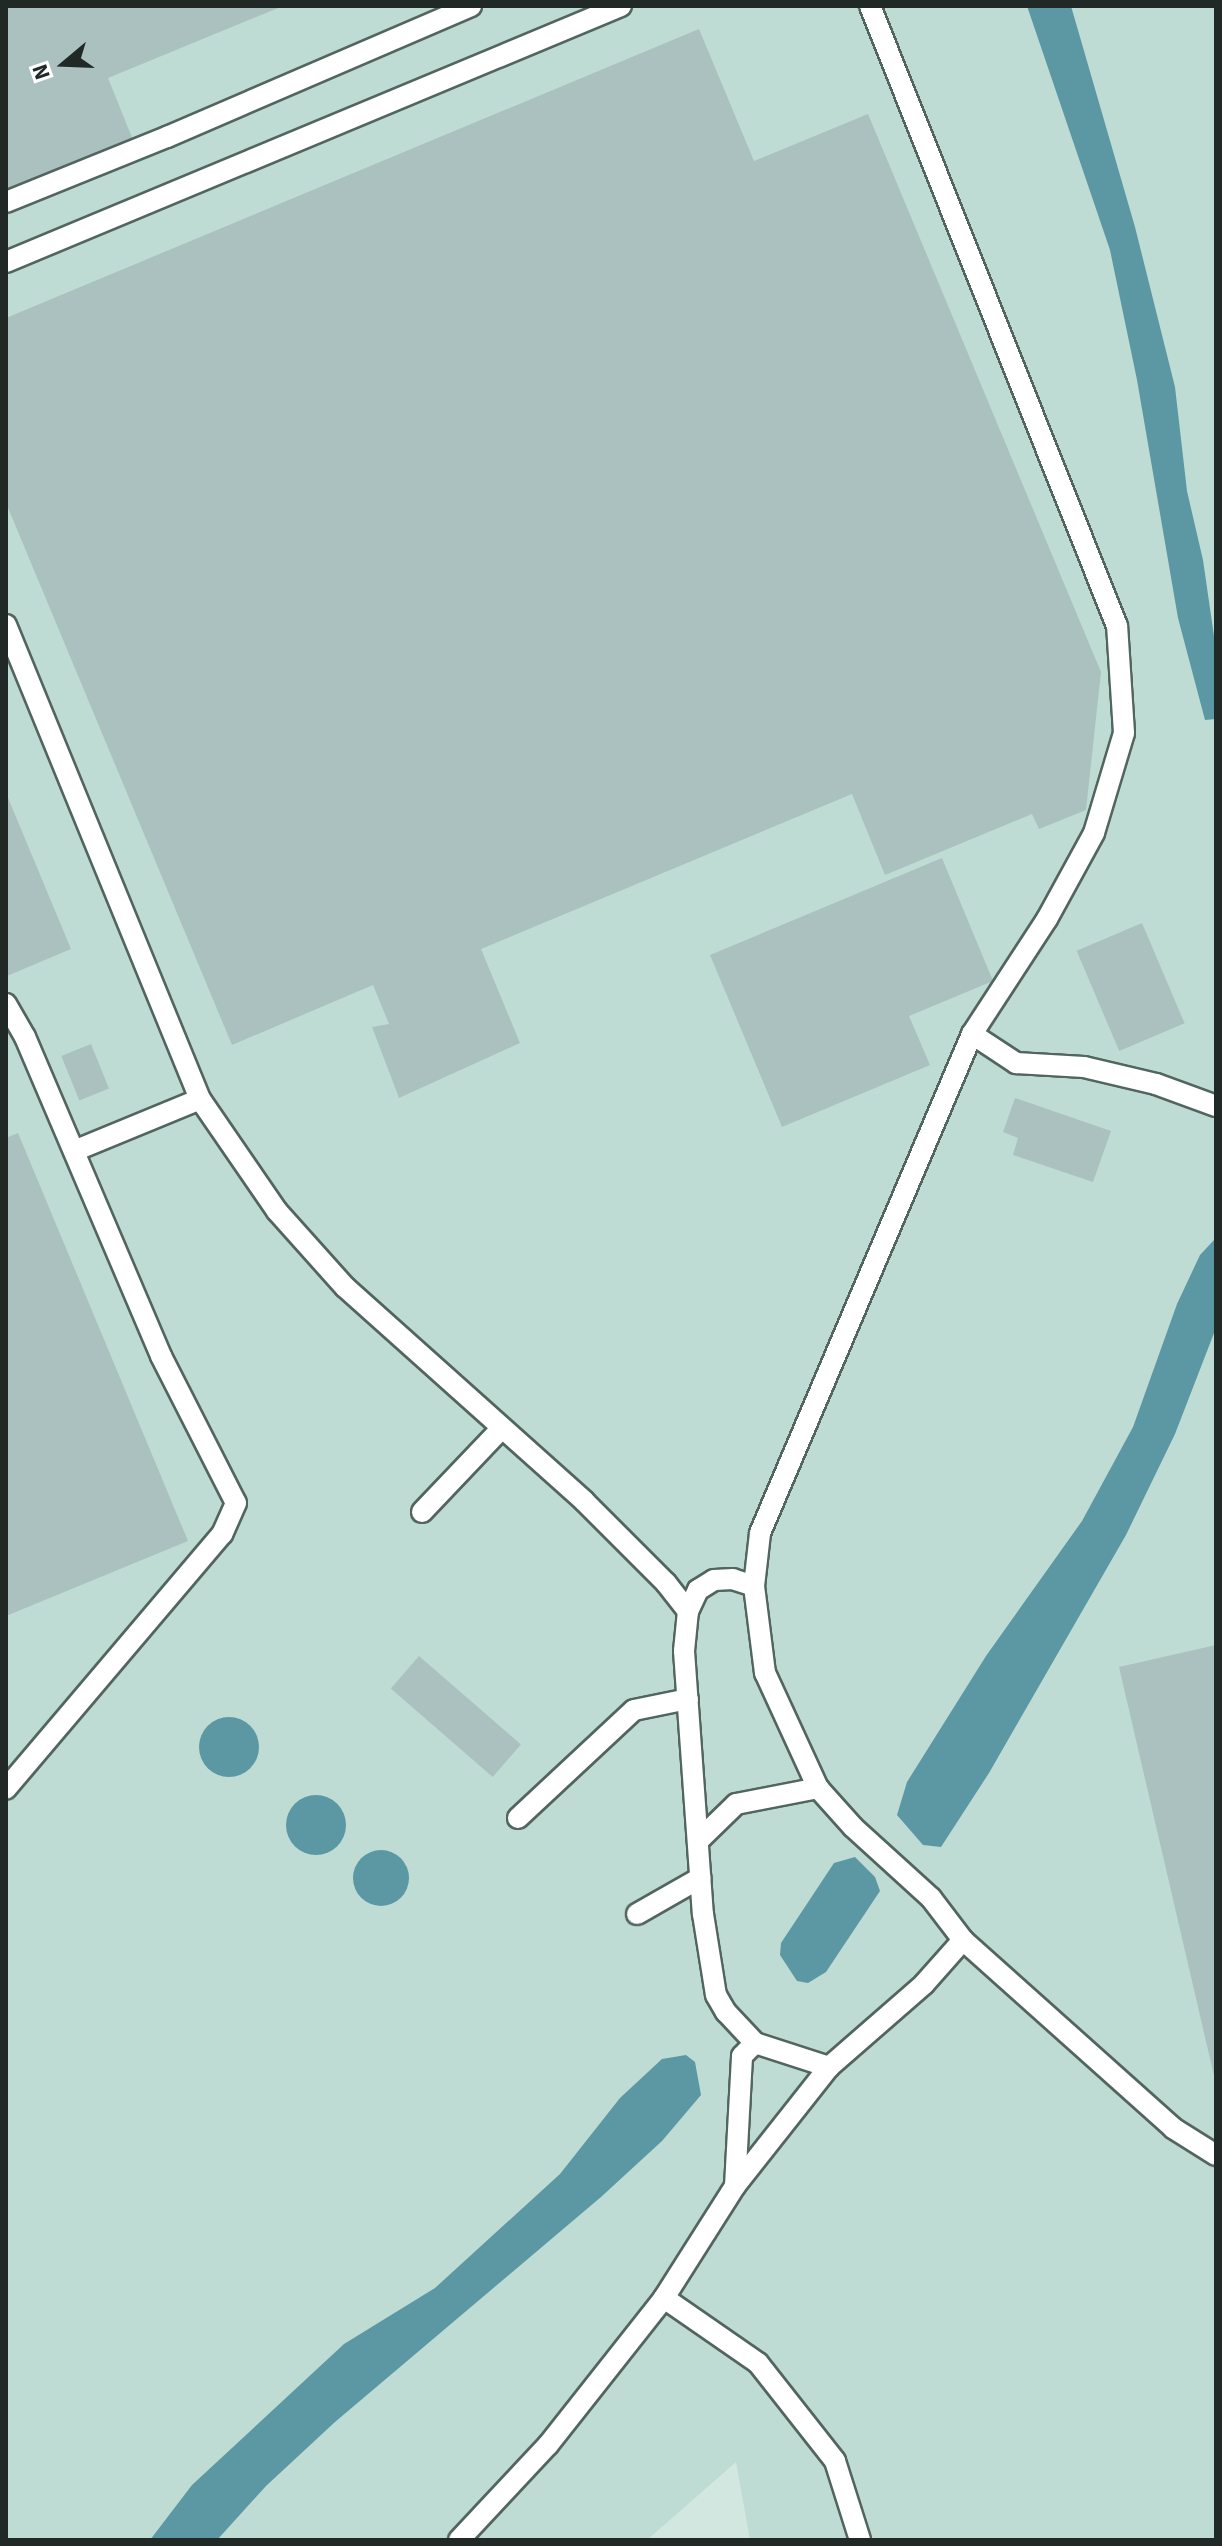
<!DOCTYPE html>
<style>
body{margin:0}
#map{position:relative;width:1222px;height:2546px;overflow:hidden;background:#d1e7e0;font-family:"Source Sans 3",sans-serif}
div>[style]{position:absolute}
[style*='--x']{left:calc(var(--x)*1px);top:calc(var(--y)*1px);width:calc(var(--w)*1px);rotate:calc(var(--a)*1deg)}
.built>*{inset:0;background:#bedcd3}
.water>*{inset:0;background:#5c98a4}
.round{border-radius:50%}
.building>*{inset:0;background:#aac1c0;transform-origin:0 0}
.roads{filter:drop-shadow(2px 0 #52655f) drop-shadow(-2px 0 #52655f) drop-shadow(0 2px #52655f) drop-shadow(0 -2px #52655f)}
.lane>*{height:20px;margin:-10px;padding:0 10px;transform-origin:10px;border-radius:10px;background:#fff}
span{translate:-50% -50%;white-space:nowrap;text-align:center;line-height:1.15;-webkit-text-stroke:7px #fff;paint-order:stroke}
.frame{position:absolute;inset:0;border:8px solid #212926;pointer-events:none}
.north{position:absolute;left:24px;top:24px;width:80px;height:80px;-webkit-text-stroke:6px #fff;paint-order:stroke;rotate:251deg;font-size:22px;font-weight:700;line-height:32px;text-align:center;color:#212926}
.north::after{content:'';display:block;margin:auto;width:28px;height:36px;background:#212926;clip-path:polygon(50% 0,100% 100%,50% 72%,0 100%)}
</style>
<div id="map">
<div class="built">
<div style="clip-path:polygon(6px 6px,1216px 6px,1216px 2540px,750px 2540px,736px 2462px,647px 2540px,6px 2540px)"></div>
</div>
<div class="water">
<div style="clip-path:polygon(1027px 6px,1071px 6px,1135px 227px,1175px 387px,1187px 491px,1203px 560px,1216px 650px,1216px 719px,1205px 720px,1178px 618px,1137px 380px,1110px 250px)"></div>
<div style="clip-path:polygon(1214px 1240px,1216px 1328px,1175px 1434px,1126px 1535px,989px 1773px,941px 1847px,923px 1845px,897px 1815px,907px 1782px,986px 1656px,1082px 1521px,1133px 1427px,1177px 1304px,1200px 1255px)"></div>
<div class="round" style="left:199px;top:1717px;width:60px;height:60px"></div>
<div class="round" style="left:286px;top:1795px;width:60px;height:60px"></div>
<div class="round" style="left:353px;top:1850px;width:56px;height:56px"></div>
<div style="clip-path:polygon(855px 1857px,875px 1877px,880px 1891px,826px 1972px,808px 1983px,797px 1981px,780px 1955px,781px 1943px,834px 1863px)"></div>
<div style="clip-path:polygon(686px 2055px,695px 2062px,701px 2095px,662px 2141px,601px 2197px,335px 2422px,266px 2486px,217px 2540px,150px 2540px,192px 2485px,344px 2344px,435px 2288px,560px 2174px,620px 2098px,662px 2059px)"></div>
</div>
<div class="building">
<div style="clip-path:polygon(6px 6px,283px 6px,108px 78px,135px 145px,6px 197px)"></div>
<div style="clip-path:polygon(699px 29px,754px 161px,868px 114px,1101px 672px,1086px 810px,1039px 829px,1032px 814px,885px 875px,852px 794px,481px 949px,520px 1043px,399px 1098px,372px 1027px,389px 1024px,373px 985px,232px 1045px,6px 503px,6px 318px)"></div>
<div style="clip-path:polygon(6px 793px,71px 949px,7px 976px,6px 973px)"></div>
<div style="clip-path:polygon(942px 858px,993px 981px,909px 1016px,930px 1065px,782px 1127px,710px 955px)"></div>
<div style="left:1142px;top:923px;width:109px;height:71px;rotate:67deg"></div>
<div style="left:91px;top:1044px;width:48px;height:32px;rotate:68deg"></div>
<div style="clip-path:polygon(1015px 1098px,1111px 1131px,1093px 1182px,1013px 1155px,1018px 1138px,1003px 1132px)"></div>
<div style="clip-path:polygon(18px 1133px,188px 1541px,6px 1616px,6px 1138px)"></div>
<div style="clip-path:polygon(1216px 1645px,1216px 2080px,1215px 2080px,1119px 1667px)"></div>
<div style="left:419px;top:1656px;width:135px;height:43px;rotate:41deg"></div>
</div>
<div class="roads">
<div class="lane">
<div style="--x:6;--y:202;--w:174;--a:-22"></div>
<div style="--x:167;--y:137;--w:331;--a:-23.3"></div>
<div style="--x:6;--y:262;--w:666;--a:-22.6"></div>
<div style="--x:6;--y:625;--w:512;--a:67.74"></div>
<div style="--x:200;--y:1099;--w:136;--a:55.5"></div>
<div style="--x:277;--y:1211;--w:102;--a:48.2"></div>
<div style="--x:345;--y:1287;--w:321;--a:41.8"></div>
<div style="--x:584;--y:1501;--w:116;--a:45"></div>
<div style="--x:666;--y:1583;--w:36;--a:52"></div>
<div style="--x:6;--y:1004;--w:38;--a:60"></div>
<div style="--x:25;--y:1037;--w:347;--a:66.9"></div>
<div style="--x:161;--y:1356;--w:165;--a:63"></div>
<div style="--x:236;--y:1503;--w:34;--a:114"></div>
<div style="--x:222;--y:1534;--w:334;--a:130.3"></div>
<div style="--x:972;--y:1034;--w:53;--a:33.4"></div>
<div style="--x:1016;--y:1063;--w:68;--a:3.4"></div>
<div style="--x:1084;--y:1067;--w:74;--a:13.3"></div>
<div style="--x:1156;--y:1084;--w:64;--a:20.1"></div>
<div style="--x:74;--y:1151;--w:136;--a:-22.4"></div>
<div style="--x:422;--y:1512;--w:115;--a:-46.4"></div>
<div style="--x:754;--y:1586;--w:22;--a:-162"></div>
<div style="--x:733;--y:1579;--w:19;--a:177"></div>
<div style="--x:714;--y:1580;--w:19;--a:148"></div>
<div style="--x:698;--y:1590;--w:23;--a:115"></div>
<div style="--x:688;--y:1611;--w:40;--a:95.7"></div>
<div style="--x:684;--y:1651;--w:264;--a:85.9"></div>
<div style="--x:703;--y:1914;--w:82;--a:80.9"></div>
<div style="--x:716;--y:1995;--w:20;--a:60"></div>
<div style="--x:726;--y:2012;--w:42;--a:46.9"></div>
<div style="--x:755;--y:2043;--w:78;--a:18"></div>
<div style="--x:829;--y:2067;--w:126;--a:-41.1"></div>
<div style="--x:924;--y:1984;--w:59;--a:-48.4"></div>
<div style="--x:963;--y:1940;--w:53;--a:-127.3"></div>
<div style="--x:931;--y:1898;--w:105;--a:-137.7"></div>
<div style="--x:853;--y:1827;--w:52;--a:-131.9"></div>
<div style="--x:818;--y:1788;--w:127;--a:-114.7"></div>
<div style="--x:765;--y:1673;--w:88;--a:-97.2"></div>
<div style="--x:754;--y:1586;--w:53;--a:-83.5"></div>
<div style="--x:760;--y:1533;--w:542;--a:-66.98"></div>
<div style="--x:972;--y:1034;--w:137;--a:-56.9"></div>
<div style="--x:1047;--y:919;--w:98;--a:-61.3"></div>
<div style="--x:1094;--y:833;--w:104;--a:-73.3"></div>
<div style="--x:1124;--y:733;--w:107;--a:-93.7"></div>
<div style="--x:1117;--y:626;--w:667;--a:-111.72"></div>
<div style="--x:518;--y:1818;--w:158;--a:-43"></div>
<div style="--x:634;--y:1710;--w:55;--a:-11.5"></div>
<div style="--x:698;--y:1841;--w:53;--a:-44.2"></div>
<div style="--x:736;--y:1804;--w:84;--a:-11"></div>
<div style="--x:637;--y:1914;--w:73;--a:-29.7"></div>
<div style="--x:963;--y:1940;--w:282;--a:41.8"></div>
<div style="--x:1173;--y:2128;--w:51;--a:32.1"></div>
<div style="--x:735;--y:2186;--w:130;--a:-86.9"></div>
<div style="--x:742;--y:2056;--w:18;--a:-45"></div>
<div style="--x:664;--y:2298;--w:114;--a:34.7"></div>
<div style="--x:758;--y:2363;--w:125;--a:51.8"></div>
<div style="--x:835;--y:2461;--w:83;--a:72.4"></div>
<div style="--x:459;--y:2540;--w:130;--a:-46.9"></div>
<div style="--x:548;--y:2445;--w:187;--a:-51.7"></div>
<div style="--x:664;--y:2298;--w:133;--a:-57.6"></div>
<div style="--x:735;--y:2186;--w:152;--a:-51.7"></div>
</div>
</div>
<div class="frame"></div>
<div class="north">N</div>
</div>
